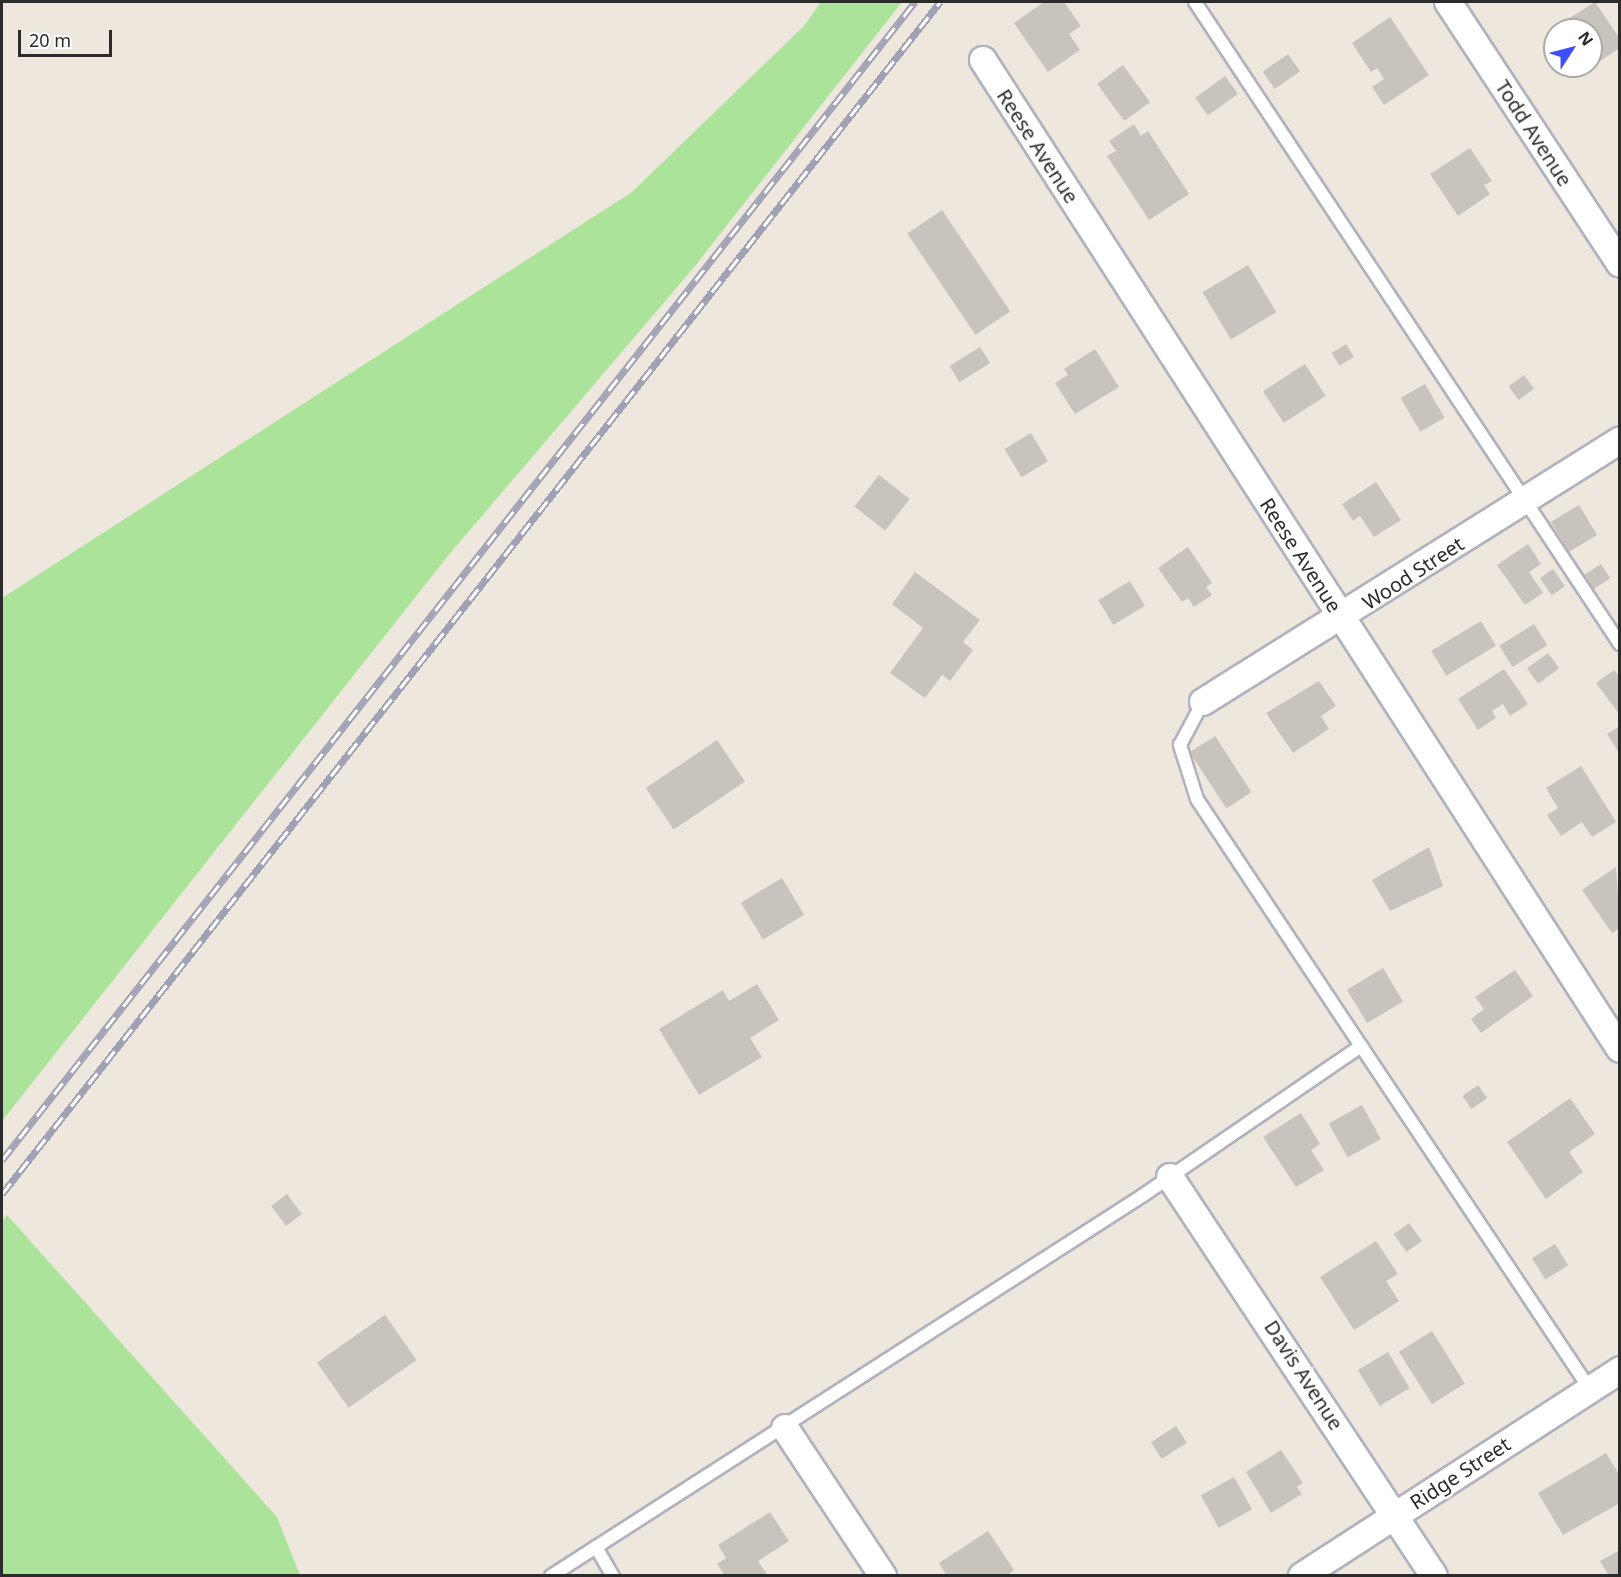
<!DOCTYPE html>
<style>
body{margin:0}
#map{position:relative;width:1621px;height:1577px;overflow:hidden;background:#ede7dd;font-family:"Noto Sans",sans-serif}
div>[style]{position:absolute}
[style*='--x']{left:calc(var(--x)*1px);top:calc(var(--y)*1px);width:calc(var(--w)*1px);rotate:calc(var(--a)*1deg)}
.green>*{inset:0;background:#ace39a}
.building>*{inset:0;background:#c8c4bd;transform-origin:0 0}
.roads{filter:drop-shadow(2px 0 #b1b2bf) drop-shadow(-2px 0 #b1b2bf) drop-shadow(0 2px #b1b2bf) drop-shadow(0 -2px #b1b2bf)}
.lane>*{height:12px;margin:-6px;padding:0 6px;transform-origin:6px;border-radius:6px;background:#fff}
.street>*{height:26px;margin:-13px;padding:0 13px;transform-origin:13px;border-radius:13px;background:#fff}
.rail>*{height:7px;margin-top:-3.5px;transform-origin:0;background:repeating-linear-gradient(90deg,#fff 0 14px,#a0a1b5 0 28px);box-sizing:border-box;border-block:2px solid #a0a1b5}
span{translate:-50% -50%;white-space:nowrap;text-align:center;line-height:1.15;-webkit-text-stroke:5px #fff;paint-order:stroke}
.street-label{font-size:20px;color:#2b2b2b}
.frame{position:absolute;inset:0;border:3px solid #2b2b2b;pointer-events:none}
.north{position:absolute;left:1543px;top:18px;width:60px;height:60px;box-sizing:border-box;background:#fff;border:2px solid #aaa;border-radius:50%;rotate:54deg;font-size:16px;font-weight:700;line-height:24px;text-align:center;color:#2b2b2b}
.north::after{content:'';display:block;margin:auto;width:21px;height:27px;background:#3e4ff9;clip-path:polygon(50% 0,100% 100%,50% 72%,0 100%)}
.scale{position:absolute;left:18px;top:30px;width:94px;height:27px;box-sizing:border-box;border:3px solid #2b2b2b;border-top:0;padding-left:8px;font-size:18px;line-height:21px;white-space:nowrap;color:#2b2b2b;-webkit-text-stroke:4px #fff;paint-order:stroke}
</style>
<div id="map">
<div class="green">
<div style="clip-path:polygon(821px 2px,902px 2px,695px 266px,447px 557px,2px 1121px,2px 598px,632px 192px,804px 26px)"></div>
<div style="clip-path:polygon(7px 1215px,277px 1517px,300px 1575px,2px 1575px,2px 1222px)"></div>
</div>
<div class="building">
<div style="clip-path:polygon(1044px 2px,1064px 2px,1081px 26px,1069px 34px,1080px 50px,1048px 72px,1014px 23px)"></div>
<div style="clip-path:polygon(1595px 2px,1620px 39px,1620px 48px,1588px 69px,1591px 30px,1555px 30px,1555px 46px,1546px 33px)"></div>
<div style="clip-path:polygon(1390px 17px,1429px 75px,1384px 105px,1372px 87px,1384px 79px,1377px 68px,1371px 72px,1352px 43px)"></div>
<div style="left:1288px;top:54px;width:21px;height:31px;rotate:55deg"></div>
<div style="left:1123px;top:65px;width:46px;height:32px;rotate:54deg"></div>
<div style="left:1225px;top:76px;width:22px;height:37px;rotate:54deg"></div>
<div style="clip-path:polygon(1134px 124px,1141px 136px,1148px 131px,1189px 194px,1149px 220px,1107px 156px,1116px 151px,1109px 141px)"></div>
<div style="clip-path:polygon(1470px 148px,1492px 181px,1484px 185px,1490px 194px,1458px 216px,1430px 174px)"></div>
<div style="left:942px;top:210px;width:122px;height:42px;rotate:56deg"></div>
<div style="left:1248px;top:265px;width:55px;height:53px;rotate:59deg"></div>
<div style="left:1346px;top:344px;width:15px;height:17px;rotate:58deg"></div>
<div style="left:980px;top:347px;width:19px;height:36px;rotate:58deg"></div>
<div style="clip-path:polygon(1095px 349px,1119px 387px,1075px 414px,1055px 383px,1068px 375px,1064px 369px)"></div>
<div style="left:1305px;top:364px;width:38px;height:50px;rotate:57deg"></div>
<div style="left:1524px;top:375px;width:17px;height:19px;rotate:54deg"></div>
<div style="left:1425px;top:384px;width:39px;height:28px;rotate:60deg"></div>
<div style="left:1031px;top:433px;width:33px;height:31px;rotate:59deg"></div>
<div style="left:879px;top:475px;width:39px;height:40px;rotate:38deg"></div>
<div style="clip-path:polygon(1376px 482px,1401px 520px,1374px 537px,1360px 516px,1353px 521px,1342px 504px)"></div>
<div style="left:1579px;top:505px;width:35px;height:33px;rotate:59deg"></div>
<div style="clip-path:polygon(1528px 544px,1541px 564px,1529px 572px,1543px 593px,1525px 605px,1497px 565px)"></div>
<div style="clip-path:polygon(1188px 547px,1212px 583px,1206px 587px,1212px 595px,1194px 607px,1188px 598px,1182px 602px,1158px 568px)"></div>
<div style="left:1601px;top:564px;width:17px;height:20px;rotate:57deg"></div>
<div style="left:1553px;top:569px;width:21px;height:16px;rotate:55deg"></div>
<div style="clip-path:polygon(915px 572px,980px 620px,963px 642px,973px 650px,950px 681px,942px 675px,925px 698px,890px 673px,923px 628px,892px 604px)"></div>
<div style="left:1130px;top:581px;width:29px;height:37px;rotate:59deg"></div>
<div style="left:1481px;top:621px;width:29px;height:58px;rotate:59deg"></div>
<div style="left:1534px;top:624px;width:25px;height:41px;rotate:58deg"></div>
<div style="left:1548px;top:653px;width:19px;height:26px;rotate:54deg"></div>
<div style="clip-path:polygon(1504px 669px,1528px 704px,1510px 716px,1503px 704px,1492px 711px,1496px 718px,1478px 730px,1458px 699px)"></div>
<div style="clip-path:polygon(1614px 670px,1620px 678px,1620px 715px,1596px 683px)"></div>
<div style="clip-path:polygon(1319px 681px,1336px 706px,1321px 716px,1329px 729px,1293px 753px,1266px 713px)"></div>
<div style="clip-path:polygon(1620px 726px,1620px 750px,1618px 751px,1607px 734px)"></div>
<div style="left:1215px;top:736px;width:67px;height:30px;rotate:57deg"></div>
<div style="left:717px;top:740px;width:50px;height:86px;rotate:56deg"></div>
<div style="clip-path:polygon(1581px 766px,1616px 822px,1592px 837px,1582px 822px,1561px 836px,1547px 815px,1558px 808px,1546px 788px)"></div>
<div style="clip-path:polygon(1429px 847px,1443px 886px,1390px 911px,1372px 880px)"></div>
<div style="clip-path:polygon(1616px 867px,1620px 928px,1612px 933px,1582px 890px)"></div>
<div style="left:782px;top:878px;width:43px;height:48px;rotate:59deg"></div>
<div style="left:1383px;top:968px;width:39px;height:42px;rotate:59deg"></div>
<div style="clip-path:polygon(1515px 970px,1533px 996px,1481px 1033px,1471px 1019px,1484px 1009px,1475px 997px)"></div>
<div style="clip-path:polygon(757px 984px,779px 1020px,750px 1038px,762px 1057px,699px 1095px,659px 1029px,723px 990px,729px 1001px)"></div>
<div style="left:1478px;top:1085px;width:16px;height:19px;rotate:55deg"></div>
<div style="clip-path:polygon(1570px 1098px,1595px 1134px,1569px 1152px,1583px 1172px,1546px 1199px,1507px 1142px)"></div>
<div style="left:1362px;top:1105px;width:39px;height:38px;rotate:61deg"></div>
<div style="clip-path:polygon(1301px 1113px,1320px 1144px,1311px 1150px,1324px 1170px,1296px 1187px,1263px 1137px)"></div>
<div style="left:287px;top:1194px;width:25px;height:20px;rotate:53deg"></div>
<div style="left:1409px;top:1223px;width:22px;height:19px;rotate:54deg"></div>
<div style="clip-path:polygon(1376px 1241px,1398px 1274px,1386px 1281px,1399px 1301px,1354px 1330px,1320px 1277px)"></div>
<div style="left:1555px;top:1244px;width:25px;height:27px;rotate:58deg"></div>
<div style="left:385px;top:1315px;width:55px;height:83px;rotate:55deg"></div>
<div style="left:1432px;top:1331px;width:62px;height:39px;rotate:58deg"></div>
<div style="left:1388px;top:1352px;width:42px;height:35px;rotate:59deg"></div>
<div style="left:1176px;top:1426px;width:20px;height:30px;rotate:57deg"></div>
<div style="clip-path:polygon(1281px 1450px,1303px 1483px,1297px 1487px,1302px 1494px,1271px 1513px,1246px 1472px)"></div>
<div style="clip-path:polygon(1606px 1453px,1620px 1476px,1620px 1503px,1563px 1535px,1538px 1493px)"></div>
<div style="left:1234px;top:1477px;width:37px;height:38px;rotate:61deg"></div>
<div style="clip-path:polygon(770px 1512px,789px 1541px,758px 1561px,768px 1576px,725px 1576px,717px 1564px,726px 1558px,718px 1545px)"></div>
<div style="clip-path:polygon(988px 1531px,1014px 1570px,1006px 1576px,947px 1576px,939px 1563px)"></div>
<div style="clip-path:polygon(1620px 1550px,1620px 1576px,1609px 1576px,1600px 1561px)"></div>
</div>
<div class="roads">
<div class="lane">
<div style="--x:1195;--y:2;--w:770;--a:56.5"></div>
<div style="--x:1361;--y:1046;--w:412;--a:56.3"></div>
<div style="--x:596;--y:1547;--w:34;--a:60"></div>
<div style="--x:551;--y:1576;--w:703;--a:-32.74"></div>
<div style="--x:1142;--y:1196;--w:265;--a:-34.4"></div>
<div style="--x:1361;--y:1046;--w:296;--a:-123.6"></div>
<div style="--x:1197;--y:799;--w:57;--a:-107.5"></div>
<div style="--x:1180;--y:745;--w:49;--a:-61.9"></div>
</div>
<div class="street">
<div style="--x:1448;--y:2;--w:313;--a:56.7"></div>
<div style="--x:983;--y:60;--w:1176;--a:57.22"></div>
<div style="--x:1203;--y:702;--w:492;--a:-32.1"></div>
<div style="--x:1170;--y:1177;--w:478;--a:56.5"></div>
<div style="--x:785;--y:1428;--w:178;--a:56.5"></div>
<div style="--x:1302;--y:1576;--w:379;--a:-32.9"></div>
</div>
</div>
<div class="rail">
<div style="--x:2;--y:1160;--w:1475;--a:-51.75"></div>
<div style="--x:2;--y:1194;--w:1517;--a:-51.8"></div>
</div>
<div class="street-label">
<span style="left:1534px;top:133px;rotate:57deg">Todd Avenue</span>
<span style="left:1038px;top:146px;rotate:57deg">Reese Avenue</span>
<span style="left:1301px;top:555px;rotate:57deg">Reese Avenue</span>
<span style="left:1413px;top:573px;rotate:-33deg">Wood Street</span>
<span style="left:1304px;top:1375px;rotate:57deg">Davis Avenue</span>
<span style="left:1460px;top:1473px;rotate:-33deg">Ridge Street</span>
</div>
<div class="frame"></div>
<div class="north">N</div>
<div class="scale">20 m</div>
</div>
